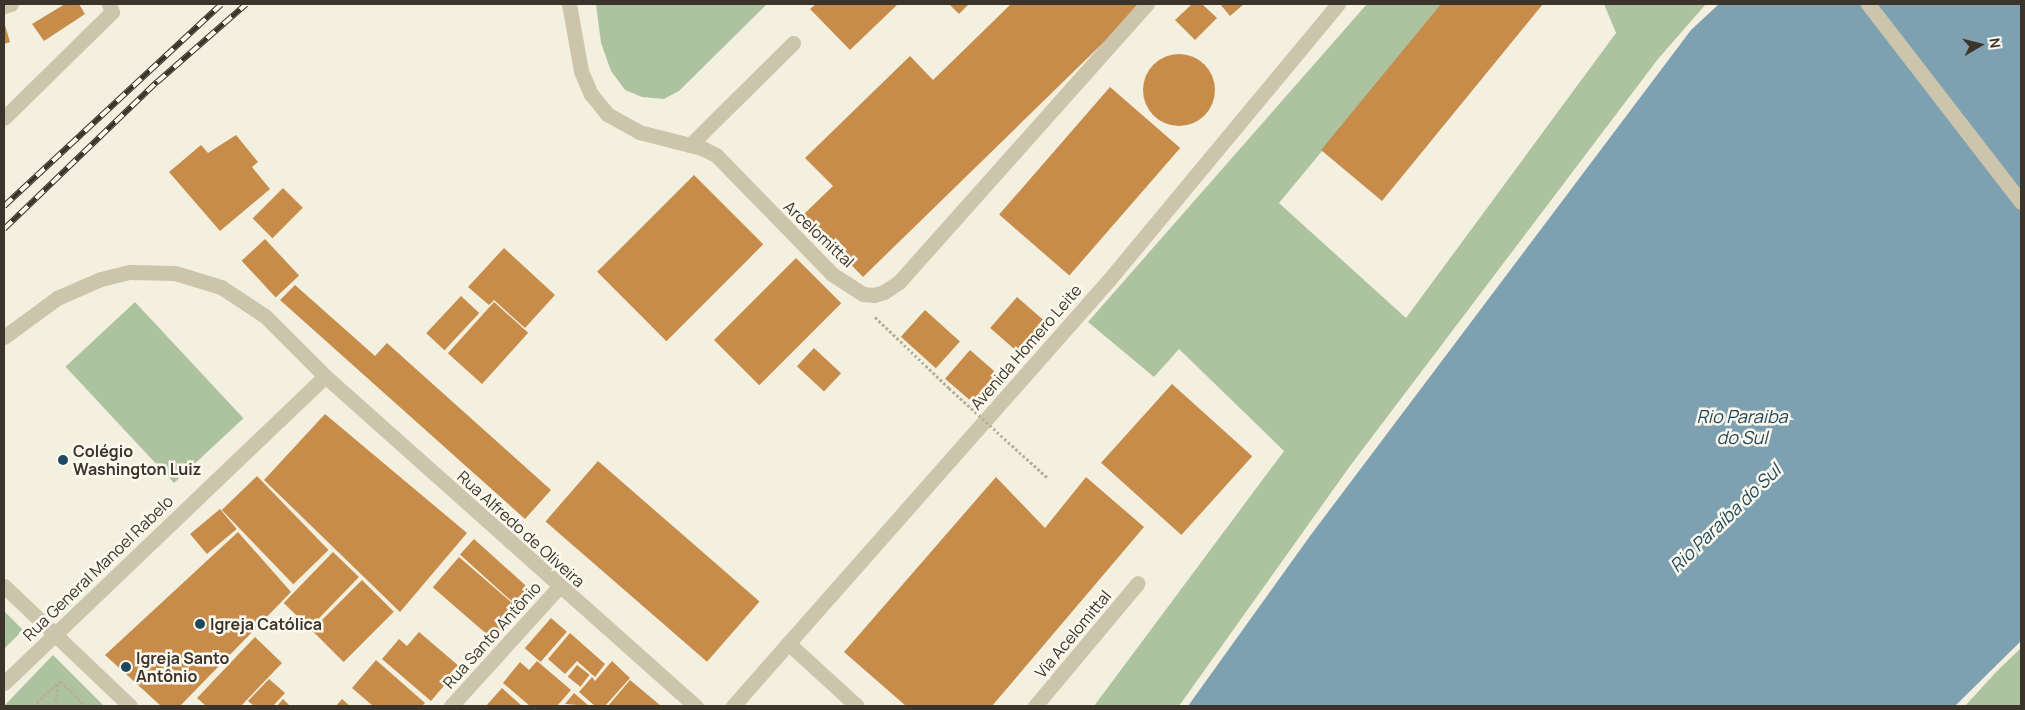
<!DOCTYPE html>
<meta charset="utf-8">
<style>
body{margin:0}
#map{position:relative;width:2025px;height:710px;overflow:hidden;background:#f4f0e0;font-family:Manrope,sans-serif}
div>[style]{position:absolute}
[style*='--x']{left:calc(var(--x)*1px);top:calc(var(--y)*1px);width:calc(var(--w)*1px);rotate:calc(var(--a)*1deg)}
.green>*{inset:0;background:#adc39f;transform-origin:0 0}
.water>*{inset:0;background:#7ea1b1}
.building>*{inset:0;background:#c78c4a;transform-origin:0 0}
.round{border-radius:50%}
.path>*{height:3px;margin-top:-1.5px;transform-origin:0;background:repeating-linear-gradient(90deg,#b8ae95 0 2.5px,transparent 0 5px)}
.minor>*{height:15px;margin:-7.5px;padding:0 7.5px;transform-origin:7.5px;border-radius:7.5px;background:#ccc4ab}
.rail>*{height:5.5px;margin-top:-2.75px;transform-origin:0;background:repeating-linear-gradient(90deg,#fbf8ed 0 11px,#3a342a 0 22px);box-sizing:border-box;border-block:1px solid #3a342a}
.path-bridge>*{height:3px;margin-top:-1.5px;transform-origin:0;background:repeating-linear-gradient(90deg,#b8ae95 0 2.5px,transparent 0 5px)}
.dots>*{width:14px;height:14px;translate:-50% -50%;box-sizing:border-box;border:2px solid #fbf8ed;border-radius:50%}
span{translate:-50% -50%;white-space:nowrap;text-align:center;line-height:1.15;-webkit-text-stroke:5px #fbf8ed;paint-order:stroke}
.street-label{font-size:16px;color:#3a342a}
.poi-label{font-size:16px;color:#3a342a;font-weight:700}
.left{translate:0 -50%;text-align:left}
.water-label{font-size:18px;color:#1f475d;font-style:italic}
.frame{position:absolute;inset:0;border:5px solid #3a342a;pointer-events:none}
.north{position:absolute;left:1955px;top:20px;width:50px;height:50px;-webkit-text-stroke:4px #fbf8ed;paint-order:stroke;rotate:82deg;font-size:14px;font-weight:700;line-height:20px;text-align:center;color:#3a342a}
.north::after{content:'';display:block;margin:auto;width:18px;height:22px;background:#3a342a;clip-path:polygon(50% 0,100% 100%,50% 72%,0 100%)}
</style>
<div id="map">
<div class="green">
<div style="clip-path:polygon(596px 4px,767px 4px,679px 91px,664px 99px,642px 97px,625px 90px,611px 71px,601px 43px)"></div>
<div style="clip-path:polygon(1367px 4px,1444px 4px,1279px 203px,1406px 318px,1616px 33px,1604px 4px,1706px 4px,1658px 59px,1350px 466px,1179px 706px,1094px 706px,1284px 451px,1179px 349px,1154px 377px,1088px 322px)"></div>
<div style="left:135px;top:302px;width:159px;height:95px;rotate:47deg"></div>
<div style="clip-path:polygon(4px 611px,23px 630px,4px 649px)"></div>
<div style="clip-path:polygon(2021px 648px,2021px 706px,1965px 706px,1997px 671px)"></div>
<div style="clip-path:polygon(53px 655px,104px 706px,4px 706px)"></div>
</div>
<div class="water">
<div style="clip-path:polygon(1719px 4px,2021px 4px,2021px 641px,1955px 706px,1188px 706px,1310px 536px,1691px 30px)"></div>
</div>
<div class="building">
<div style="clip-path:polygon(65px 4px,79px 4px,85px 14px,44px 41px,32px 24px)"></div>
<div style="clip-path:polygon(816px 4px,898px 4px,850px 50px,810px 9px)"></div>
<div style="clip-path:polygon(949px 4px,969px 4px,959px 14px)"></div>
<div style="clip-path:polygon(1011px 4px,1143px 4px,863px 277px,803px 215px,833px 186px,805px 158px,910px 56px,933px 80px)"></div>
<div style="clip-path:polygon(1192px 4px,1202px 4px,1217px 18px,1195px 40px,1175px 20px)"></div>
<div style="clip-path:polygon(1220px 4px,1244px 4px,1230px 16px)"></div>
<div style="clip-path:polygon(1441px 4px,1543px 4px,1382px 201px,1321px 150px)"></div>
<div style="clip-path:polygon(4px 22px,10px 42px,4px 44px)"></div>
<div class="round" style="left:1143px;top:54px;width:72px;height:72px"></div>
<div style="left:1110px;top:87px;width:93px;height:169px;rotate:41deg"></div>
<div style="clip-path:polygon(236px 135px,258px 162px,252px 167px,270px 189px,220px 231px,169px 172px,201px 145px,208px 153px)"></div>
<div style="left:694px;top:175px;width:98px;height:137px;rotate:45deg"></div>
<div style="left:283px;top:188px;width:28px;height:43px;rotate:45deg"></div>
<div style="left:265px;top:239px;width:50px;height:32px;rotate:47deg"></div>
<div style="clip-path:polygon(504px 248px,555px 295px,525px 328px,494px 300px,489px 305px,468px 287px)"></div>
<div style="left:796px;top:258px;width:64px;height:116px;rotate:45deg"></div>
<div style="clip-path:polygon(295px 285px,375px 356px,387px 343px,551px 490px,525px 519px,280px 300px)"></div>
<div style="left:461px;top:296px;width:25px;height:51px;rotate:43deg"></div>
<div style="left:1017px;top:297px;width:40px;height:41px;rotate:41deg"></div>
<div style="left:494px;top:302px;width:46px;height:69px;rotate:42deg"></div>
<div style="left:925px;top:310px;width:47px;height:36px;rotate:42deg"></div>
<div style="left:814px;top:348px;width:37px;height:25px;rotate:43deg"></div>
<div style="left:970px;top:350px;width:38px;height:38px;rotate:41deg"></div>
<div style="left:1172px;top:384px;width:108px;height:106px;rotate:42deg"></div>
<div style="clip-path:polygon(325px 414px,467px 533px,400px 612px,264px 480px)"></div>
<div style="left:598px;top:461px;width:214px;height:80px;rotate:41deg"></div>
<div style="left:257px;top:476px;width:103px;height:49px;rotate:46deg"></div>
<div style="clip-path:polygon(996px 477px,1045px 528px,1086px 477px,1144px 527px,992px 706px,906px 706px,844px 652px)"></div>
<div style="left:220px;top:509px;width:26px;height:39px;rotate:50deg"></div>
<div style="clip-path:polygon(238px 532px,291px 592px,180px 706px,161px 706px,105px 655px)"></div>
<div style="left:474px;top:539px;width:81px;height:21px;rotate:42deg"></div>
<div style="left:333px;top:552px;width:36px;height:71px;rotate:44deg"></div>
<div style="left:459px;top:557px;width:82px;height:40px;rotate:41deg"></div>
<div style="left:362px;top:580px;width:45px;height:71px;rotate:45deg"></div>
<div style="left:551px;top:618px;width:21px;height:40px;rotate:41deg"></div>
<div style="clip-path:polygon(419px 632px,460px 667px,431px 701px,382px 659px,399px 639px,407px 646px)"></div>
<div style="clip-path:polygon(570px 633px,605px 664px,595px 677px,577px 661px,565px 674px,548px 659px)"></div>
<div style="clip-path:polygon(255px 637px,282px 663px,241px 706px,206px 706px,197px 698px)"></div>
<div style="clip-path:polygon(376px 660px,425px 703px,422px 706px,373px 706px,352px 688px)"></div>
<div style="clip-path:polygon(537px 661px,571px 690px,557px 706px,530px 706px,503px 683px,520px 662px,529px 670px)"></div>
<div style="clip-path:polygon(612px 661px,630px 678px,605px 706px,595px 706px,579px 692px,592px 677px,595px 681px)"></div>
<div style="left:577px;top:665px;width:16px;height:15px;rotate:38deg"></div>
<div style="clip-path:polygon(269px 679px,285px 693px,273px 706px,254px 706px,248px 701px)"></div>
<div style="clip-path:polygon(630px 680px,661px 706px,608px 706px)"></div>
<div style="clip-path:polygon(502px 688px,522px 706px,486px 706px)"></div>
<div style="clip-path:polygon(574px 693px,589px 706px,565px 704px)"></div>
<div style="clip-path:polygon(283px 699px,290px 706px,277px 706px)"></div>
<div style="clip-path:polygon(342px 699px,350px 706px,336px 706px)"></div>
</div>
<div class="path">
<div style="--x:875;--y:317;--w:103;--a:43.8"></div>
<div style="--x:1019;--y:452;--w:38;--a:42"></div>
<div style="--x:33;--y:706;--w:37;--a:-43"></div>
<div style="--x:60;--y:681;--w:35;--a:45"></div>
<div style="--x:55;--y:706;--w:25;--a:-81"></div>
</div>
<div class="minor">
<div style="--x:569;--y:4;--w:68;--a:79.8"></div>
<div style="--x:581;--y:71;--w:25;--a:67"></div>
<div style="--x:591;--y:94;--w:26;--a:51"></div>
<div style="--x:607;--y:114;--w:37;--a:29"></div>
<div style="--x:639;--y:132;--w:65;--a:14.3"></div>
<div style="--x:702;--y:148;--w:16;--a:27"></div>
<div style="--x:716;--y:155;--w:166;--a:45.7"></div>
<div style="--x:832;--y:274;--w:37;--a:33"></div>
<div style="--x:863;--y:294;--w:11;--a:5"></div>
<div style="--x:874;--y:295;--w:10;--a:-17"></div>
<div style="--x:884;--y:292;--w:18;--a:-34"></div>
<div style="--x:899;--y:282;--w:373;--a:-48.3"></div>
<div style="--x:1868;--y:4;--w:250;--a:52.3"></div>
<div style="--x:4;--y:6;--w:7;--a:-16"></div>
<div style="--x:4;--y:118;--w:151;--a:-44.5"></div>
<div style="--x:112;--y:12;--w:9;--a:-111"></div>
<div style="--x:690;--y:145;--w:145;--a:-44.7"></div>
<div style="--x:4;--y:337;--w:66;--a:-36.3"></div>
<div style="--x:57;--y:298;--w:48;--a:-23.4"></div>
<div style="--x:101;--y:279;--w:30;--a:-14"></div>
<div style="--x:130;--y:272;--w:45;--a:1.3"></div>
<div style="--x:175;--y:273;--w:48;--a:16.9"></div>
<div style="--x:221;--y:287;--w:53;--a:33.4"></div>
<div style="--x:265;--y:316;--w:85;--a:45"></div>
<div style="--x:325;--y:376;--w:497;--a:41.7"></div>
<div style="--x:4;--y:586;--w:174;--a:43.6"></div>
<div style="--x:788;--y:643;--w:93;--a:42.4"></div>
<div style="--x:4;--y:683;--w:444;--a:-43.7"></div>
<div style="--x:451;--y:706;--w:161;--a:-47.8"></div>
<div style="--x:733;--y:706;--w:567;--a:-48.58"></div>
<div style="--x:1108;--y:281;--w:360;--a:-50.3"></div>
<div style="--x:1035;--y:706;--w:160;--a:-50.1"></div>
</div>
<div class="rail">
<div style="--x:4;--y:206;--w:296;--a:-42.9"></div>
<div style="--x:4;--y:229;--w:212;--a:-43.9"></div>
<div style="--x:157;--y:82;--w:118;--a:-41.2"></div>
</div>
<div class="path-bridge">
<div style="--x:949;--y:388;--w:95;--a:42.4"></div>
</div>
<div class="dots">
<div style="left:63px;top:460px;background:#1f475d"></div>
<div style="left:200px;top:624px;background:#1f475d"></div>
<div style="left:126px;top:667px;background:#1f475d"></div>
</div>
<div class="street-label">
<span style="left:819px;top:234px;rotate:43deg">Arcelomittal</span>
<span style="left:1026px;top:347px;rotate:-49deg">Avenida Homero Leite</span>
<span style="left:521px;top:529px;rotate:42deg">Rua Alfredo de Oliveira</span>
<span style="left:98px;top:568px;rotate:-44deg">Rua General Manoel Rabelo</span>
<span style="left:1073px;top:634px;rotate:-50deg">Via Acelomittal</span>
<span style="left:492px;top:635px;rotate:-48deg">Rua Santo Antônio</span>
</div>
<div class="poi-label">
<span class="left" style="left:73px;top:460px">Colégio<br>Washington Luiz</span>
<span class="left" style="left:210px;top:624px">Igreja Católica</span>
<span class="left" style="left:136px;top:667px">Igreja Santo<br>Antônio</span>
</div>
<div class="water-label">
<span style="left:1742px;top:427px">Rio Paraiba<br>do Sul</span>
<span style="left:1725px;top:518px;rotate:-44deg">Rio Paraíba do Sul</span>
</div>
<div class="frame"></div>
<div class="north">N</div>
</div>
